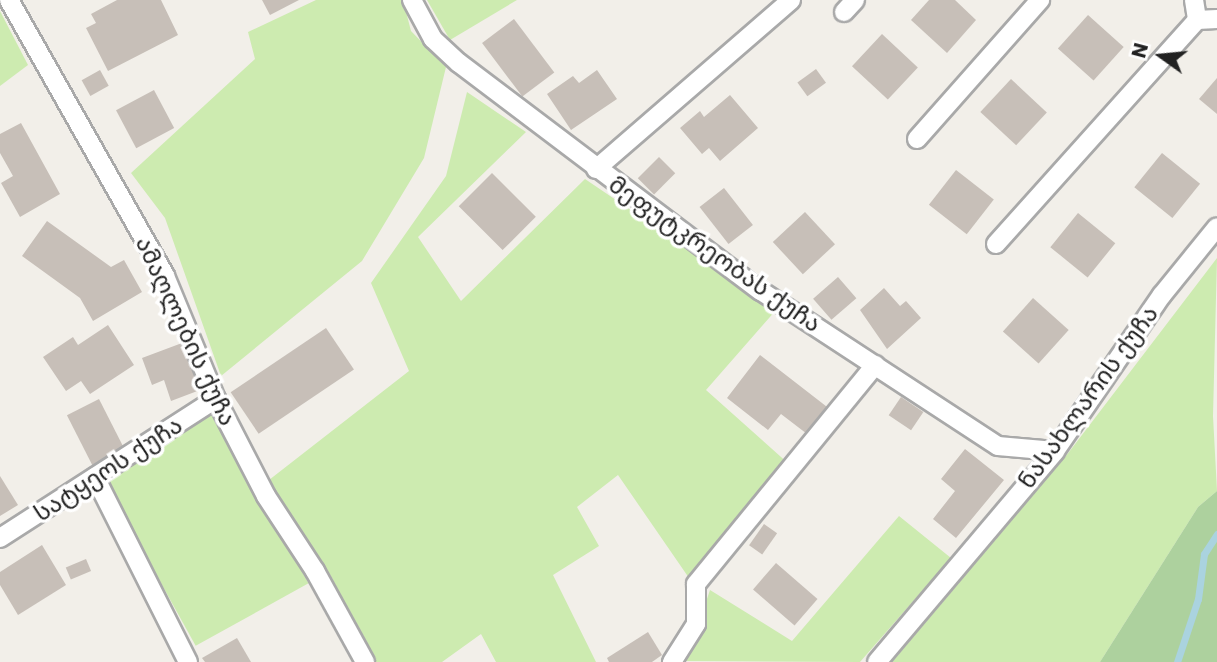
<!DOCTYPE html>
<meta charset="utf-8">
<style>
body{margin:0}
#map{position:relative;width:1217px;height:662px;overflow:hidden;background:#f2efe9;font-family:Poppins,"Noto Sans Georgian",sans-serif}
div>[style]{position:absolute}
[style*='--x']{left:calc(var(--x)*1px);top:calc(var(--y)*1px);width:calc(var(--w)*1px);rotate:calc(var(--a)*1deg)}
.grass>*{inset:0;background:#cdebb0;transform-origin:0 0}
.forest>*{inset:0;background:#add19e}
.stream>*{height:7px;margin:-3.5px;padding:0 3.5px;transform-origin:3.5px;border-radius:3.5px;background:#aad3df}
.building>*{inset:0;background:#c7bfb8;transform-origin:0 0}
.roads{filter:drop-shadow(2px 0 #a9a9a9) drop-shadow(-2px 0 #a9a9a9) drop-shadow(0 2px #a9a9a9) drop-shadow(0 -2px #a9a9a9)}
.street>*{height:18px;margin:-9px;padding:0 9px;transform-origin:9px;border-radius:9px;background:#fff}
span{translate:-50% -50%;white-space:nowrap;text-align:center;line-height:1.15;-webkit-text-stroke:7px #fff;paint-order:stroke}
.street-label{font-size:24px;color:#222}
.north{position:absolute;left:1126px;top:21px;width:70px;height:70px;-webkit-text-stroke:5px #fff;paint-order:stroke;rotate:285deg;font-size:19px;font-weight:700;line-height:28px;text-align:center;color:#222}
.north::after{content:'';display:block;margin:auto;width:24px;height:32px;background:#222;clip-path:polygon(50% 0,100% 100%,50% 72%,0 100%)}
</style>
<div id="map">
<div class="grass">
<div style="clip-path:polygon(316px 0,403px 0,411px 31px,446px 67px,424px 158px,362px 261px,221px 376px,165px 218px,131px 173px,255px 59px,248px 32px)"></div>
<div style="clip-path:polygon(427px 0,517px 0,450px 40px)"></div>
<div style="clip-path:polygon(0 11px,28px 65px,0 86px)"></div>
<div style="clip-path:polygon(467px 92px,526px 132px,418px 237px,461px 301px,585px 179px,777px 309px,706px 390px,790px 465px,689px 578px,618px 475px,577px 507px,599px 546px,553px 575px,596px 662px,496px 662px,481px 634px,442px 662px,372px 662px,332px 578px,269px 480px,409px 371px,371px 283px,446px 176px)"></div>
<div style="clip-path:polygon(1217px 258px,1213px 416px,1217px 491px,1198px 507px,1100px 662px,892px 662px,1069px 452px)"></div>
<div style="left:213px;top:411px;width:197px;height:129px;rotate:61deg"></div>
<div style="clip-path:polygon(899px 516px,951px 558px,860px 662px,686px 661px,710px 590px,792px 641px)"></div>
</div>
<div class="forest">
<div style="clip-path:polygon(1217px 491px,1217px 662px,1100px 662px,1198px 507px)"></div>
</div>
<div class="stream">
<div style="--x:1177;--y:662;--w:66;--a:-71.6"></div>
<div style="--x:1198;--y:599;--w:45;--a:-82.4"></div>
<div style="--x:1204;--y:554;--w:24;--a:-57"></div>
</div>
<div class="building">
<div style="clip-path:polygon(117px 0,161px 0,178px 35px,108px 71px,86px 28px,96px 23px,91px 14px)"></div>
<div style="clip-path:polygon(262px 0,299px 0,270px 15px)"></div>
<div style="clip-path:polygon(929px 0,955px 0,976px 20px,947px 53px,911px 20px)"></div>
<div style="left:1088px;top:15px;width:48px;height:45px;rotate:42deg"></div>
<div style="left:514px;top:19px;width:67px;height:40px;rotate:53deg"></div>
<div style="left:882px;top:34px;width:49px;height:44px;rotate:43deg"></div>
<div style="left:816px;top:69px;width:17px;height:23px;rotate:54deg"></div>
<div style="left:100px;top:70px;width:18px;height:21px;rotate:61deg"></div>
<div style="clip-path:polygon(597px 70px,617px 99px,571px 130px,547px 94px,573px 76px,579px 83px)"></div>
<div style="clip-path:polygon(1217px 78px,1217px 114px,1199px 99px)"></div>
<div style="left:1011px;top:79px;width:49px;height:45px;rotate:43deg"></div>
<div style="left:154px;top:90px;width:43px;height:43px;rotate:62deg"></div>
<div style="clip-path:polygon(730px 95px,758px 128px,720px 161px,709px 148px,702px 154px,680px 128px,700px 111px,704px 117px)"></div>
<div style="clip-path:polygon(21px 123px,60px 194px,20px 217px,1px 183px,13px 176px,0 153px,0 134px)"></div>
<div style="left:1162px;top:153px;width:49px;height:44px;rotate:39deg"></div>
<div style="left:659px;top:157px;width:23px;height:30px;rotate:45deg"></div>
<div style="left:956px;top:170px;width:48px;height:44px;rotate:38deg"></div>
<div style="left:492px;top:173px;width:62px;height:47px;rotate:45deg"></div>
<div style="left:724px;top:188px;width:47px;height:31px;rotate:52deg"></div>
<div style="left:805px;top:212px;width:44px;height:44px;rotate:47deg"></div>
<div style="left:1078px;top:213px;width:48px;height:44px;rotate:39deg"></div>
<div style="clip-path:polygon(47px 221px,111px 267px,124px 260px,142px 292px,93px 321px,80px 298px,22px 256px)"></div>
<div style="left:838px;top:277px;width:28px;height:33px;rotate:49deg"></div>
<div style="clip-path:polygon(884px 288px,900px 306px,906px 301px,921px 318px,887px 349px,860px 310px)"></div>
<div style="left:1033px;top:298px;width:48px;height:45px;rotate:42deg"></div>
<div style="clip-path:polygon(108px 325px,134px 365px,90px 394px,81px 381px,66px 391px,43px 357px,73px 337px,78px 345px)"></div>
<div style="left:326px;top:328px;width:50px;height:115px;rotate:56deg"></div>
<div style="clip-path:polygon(182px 343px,200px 390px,171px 401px,164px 380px,152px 385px,142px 358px)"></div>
<div style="clip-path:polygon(760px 355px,831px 410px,811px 437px,781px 414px,768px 430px,727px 398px)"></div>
<div style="left:901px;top:397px;width:27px;height:22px;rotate:34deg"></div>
<div style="left:99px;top:399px;width:56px;height:36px;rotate:63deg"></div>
<div style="clip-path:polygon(965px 449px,1004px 480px,956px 538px,933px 519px,955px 491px,941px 479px)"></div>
<div style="clip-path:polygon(0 476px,18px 505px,0 516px)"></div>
<div style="left:764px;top:524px;width:16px;height:26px;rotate:35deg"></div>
<div style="clip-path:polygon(42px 545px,66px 585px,18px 615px,0 585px,0 572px)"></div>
<div style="left:86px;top:559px;width:13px;height:22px;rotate:67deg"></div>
<div style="left:776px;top:563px;width:55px;height:35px;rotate:41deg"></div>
<div style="clip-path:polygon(648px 632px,662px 655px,652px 662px,609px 662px,607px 658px)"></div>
<div style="clip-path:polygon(237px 638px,251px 662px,205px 662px,202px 658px)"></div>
</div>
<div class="roads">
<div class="street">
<div style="--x:9;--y:0;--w:317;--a:60.5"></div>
<div style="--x:165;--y:276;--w:133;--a:67.5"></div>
<div style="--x:216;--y:399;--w:109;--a:62.7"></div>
<div style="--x:266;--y:496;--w:90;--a:56.8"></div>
<div style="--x:315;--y:571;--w:104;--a:61.2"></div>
<div style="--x:412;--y:0;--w:44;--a:61.7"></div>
<div style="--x:433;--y:39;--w:35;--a:43"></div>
<div style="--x:459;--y:63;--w:378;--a:37.1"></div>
<div style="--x:761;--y:291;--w:283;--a:33.2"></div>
<div style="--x:998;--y:446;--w:57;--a:5"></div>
<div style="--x:1194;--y:0;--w:20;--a:81"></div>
<div style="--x:844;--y:12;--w:16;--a:-47"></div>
<div style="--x:1197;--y:20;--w:20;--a:-3"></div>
<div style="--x:917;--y:139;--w:186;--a:-48.5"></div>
<div style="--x:596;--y:169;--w:258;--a:-40.9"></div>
<div style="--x:996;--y:244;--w:301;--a:-48.1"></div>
<div style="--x:95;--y:477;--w:207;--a:63.3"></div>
<div style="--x:0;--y:538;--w:257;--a:-32.8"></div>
<div style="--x:672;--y:662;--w:45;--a:-57.7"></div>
<div style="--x:696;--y:624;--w:40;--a:-90"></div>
<div style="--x:696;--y:584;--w:283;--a:-50.7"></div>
<div style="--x:877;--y:662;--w:276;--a:-49.8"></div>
<div style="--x:1055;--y:451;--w:189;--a:-55.6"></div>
<div style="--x:1162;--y:295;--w:87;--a:-51"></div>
</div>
</div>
<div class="street-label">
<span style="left:715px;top:254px;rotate:35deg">მეფუტკრეობას ქუჩა</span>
<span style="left:186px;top:331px;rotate:65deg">ამაღლების ქუჩა</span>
<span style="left:1088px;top:397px;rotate:-54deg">ნასახლარის ქუჩა</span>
<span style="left:108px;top:469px;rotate:-33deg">სატყეოს ქუჩა</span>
</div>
<div class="north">N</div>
</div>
